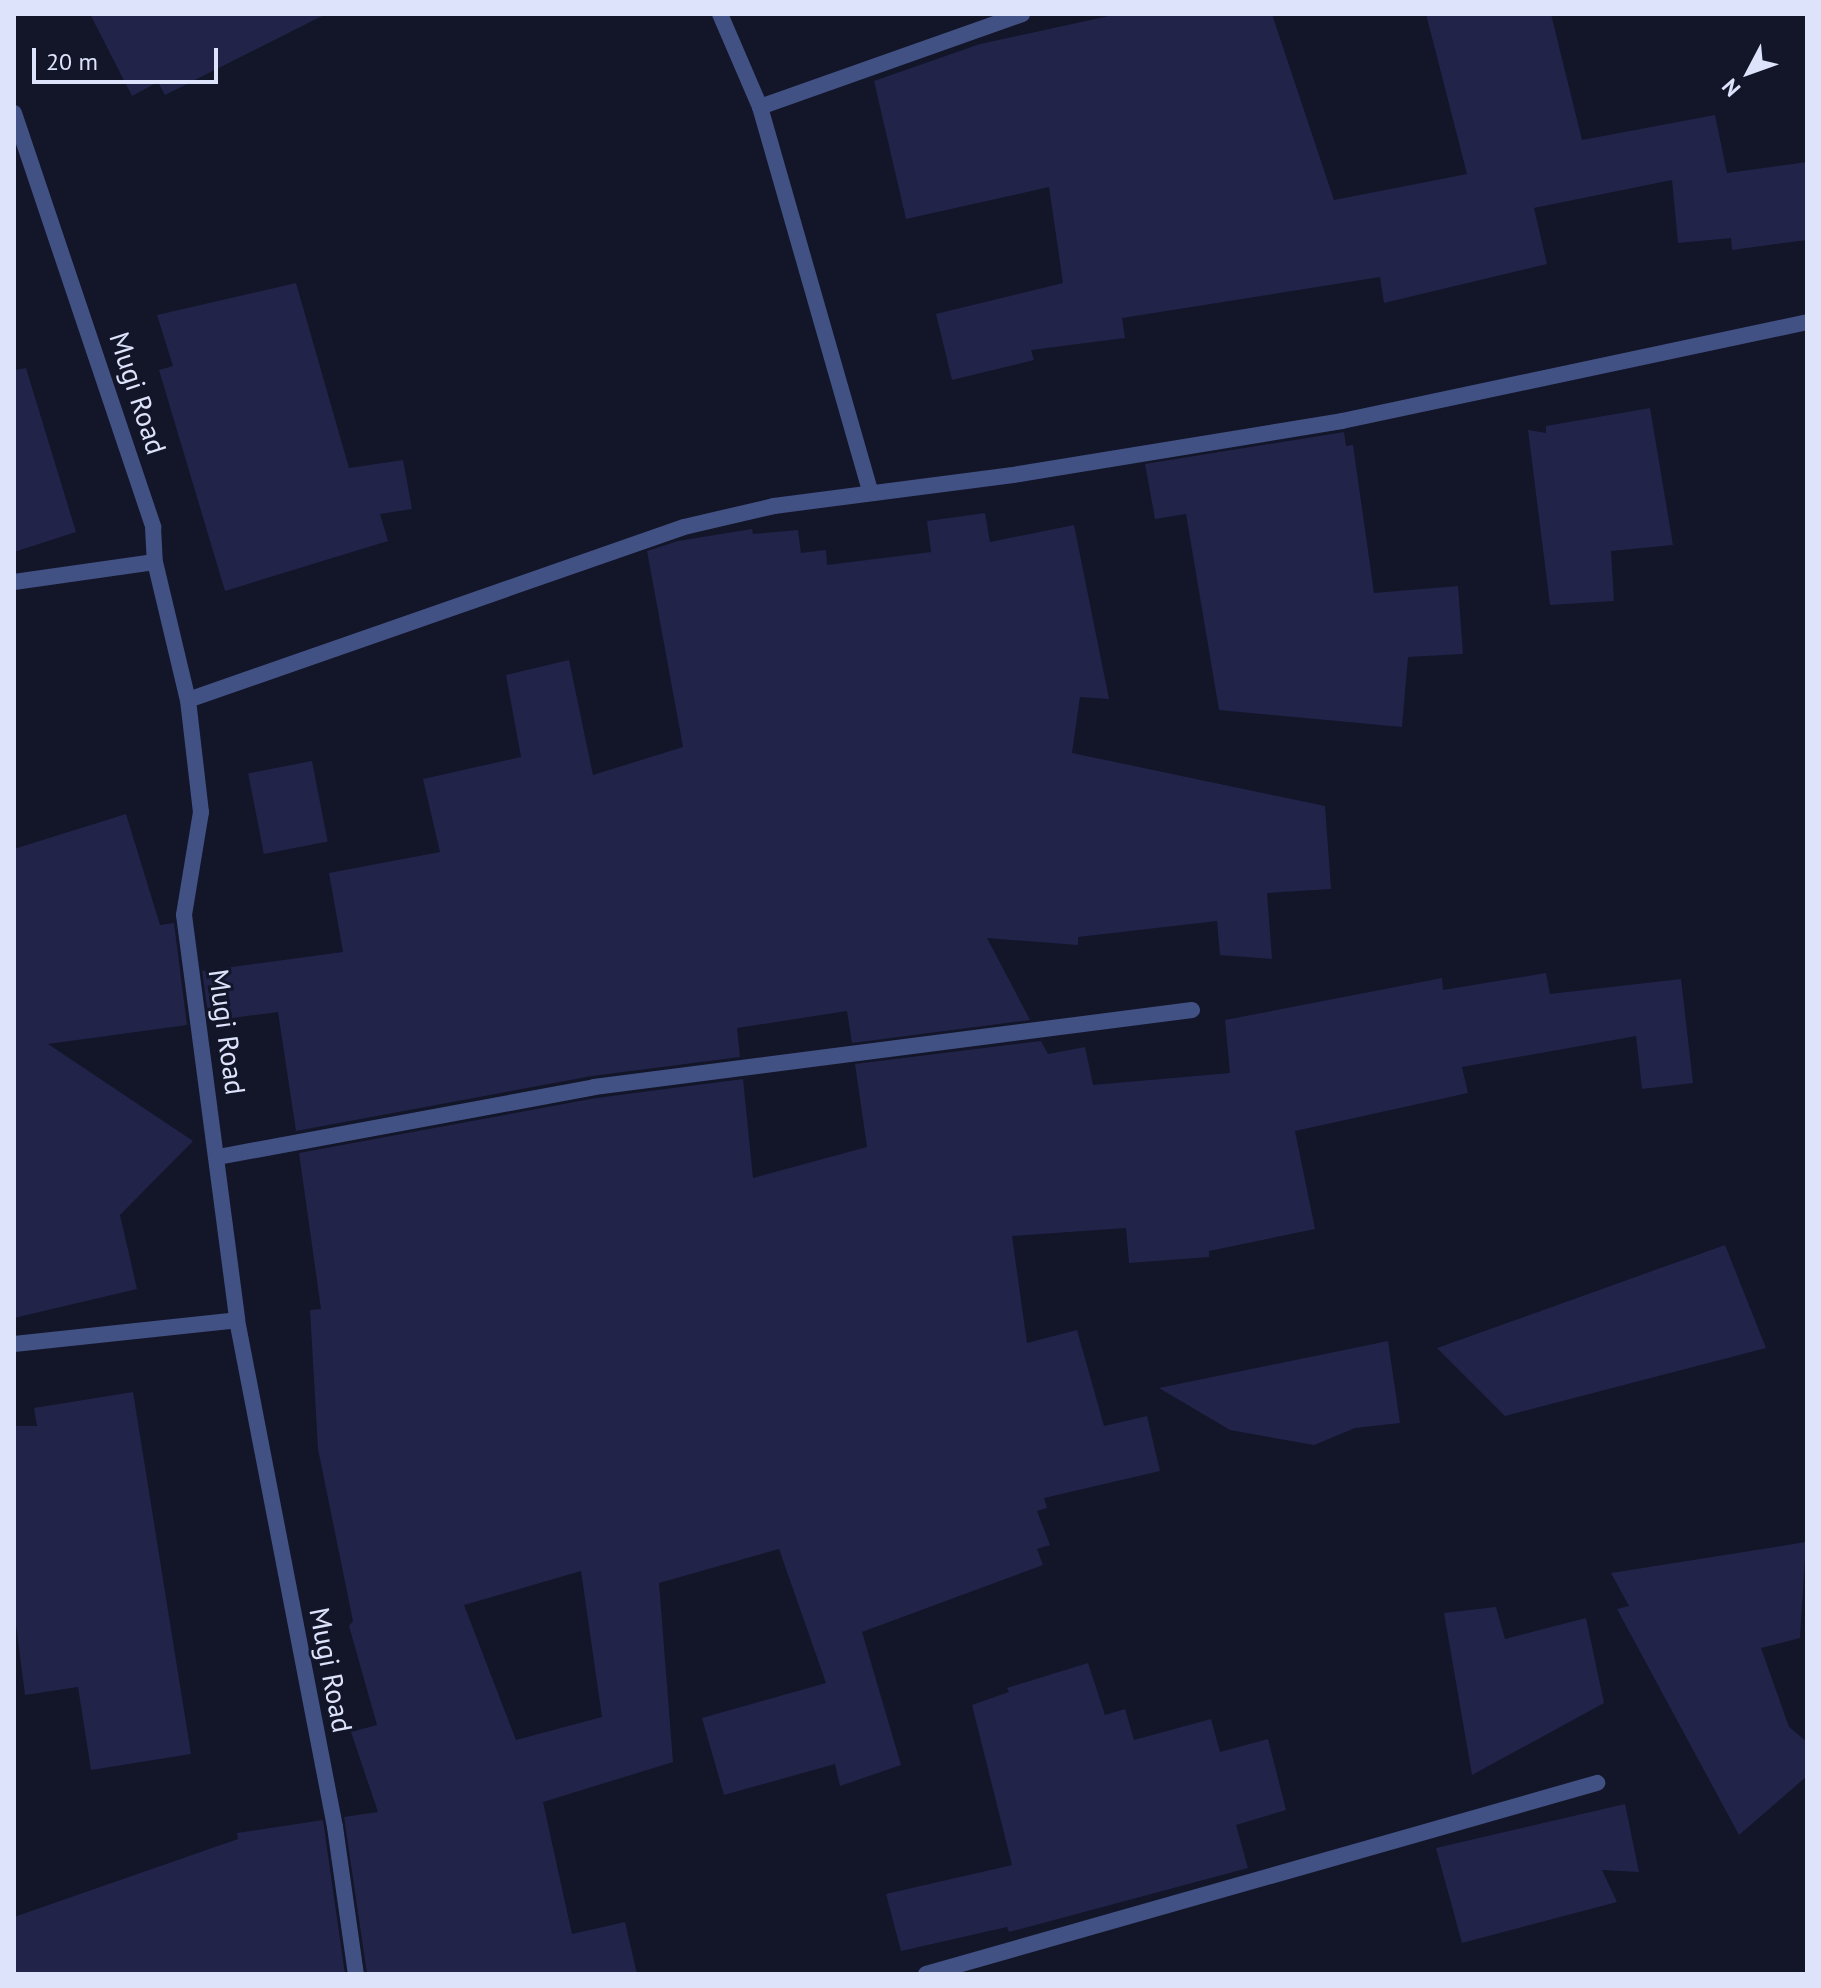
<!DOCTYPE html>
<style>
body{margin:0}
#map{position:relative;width:1821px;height:1988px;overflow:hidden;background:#131529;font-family:"PT Sans",sans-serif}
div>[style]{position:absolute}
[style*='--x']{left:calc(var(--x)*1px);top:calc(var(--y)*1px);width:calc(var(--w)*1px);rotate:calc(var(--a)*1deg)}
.building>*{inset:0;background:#212349;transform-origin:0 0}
.street>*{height:16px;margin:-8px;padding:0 8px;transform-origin:8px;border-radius:8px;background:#425184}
span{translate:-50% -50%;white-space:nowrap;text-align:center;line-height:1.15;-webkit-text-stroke:6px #131529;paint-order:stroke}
.street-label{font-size:28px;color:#dee3fc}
.frame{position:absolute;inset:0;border:16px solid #dee3fc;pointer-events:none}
.north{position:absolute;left:1709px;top:32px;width:80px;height:80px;-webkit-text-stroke:6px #131529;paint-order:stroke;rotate:229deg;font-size:22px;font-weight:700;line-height:32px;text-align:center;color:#dee3fc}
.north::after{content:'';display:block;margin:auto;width:28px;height:36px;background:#dee3fc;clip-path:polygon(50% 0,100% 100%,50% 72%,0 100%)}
.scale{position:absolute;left:32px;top:48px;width:186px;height:36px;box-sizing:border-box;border:4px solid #dee3fc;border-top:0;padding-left:10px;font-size:24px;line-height:28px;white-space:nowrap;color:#dee3fc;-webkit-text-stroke:6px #131529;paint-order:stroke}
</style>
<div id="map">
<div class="building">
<div style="clip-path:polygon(90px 14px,326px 14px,165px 95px,158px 82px,132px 96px)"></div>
<div style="clip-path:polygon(1118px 14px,1272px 14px,1334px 200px,1467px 174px,1426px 14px,1551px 14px,1582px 140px,1715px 115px,1727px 173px,1807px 162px,1807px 240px,1732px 250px,1731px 238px,1678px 243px,1672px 180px,1534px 208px,1547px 264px,1384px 303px,1380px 277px,1122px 318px,1125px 338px,1031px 350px,1034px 360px,952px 380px,936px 314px,1063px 283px,1049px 187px,906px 219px,874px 81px,980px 44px)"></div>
<div style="clip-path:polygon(296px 283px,349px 468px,403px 460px,412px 509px,380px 514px,388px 541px,225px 591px,159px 370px,173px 366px,157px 315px)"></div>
<div style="clip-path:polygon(26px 368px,76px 532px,14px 552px,14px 370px)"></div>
<div style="clip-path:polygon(1650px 408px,1673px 545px,1611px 551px,1614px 601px,1550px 605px,1528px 430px,1546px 433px,1546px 426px)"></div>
<div style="clip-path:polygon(1344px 432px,1346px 446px,1353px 445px,1374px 593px,1458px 586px,1463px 654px,1408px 657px,1402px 727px,1219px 710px,1186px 514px,1155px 519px,1145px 464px)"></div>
<div style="clip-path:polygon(985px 513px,990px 542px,1074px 525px,1109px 699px,1080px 697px,1072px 753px,1325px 806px,1331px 889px,1267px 893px,1272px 959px,1220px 955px,1217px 921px,1078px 937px,1078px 945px,987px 938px,1030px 1020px,852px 1043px,847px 1011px,737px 1028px,740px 1057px,592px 1076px,296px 1131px,278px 1012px,209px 1021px,202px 971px,343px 952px,329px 873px,440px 852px,423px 779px,521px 757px,506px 675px,569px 660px,593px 775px,683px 747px,647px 551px,678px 541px,752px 529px,753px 534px,798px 530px,801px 553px,826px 550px,827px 565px,931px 552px,927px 521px)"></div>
<div style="left:312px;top:761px;width:82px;height:65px;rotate:79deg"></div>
<div style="clip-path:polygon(126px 814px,160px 925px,174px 923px,187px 1025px,48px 1044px,193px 1141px,120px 1215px,137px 1289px,14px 1318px,14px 849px)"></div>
<div style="clip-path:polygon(evenodd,1546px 973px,1550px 994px,1681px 979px,1693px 1083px,1642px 1089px,1636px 1036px,1462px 1067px,1468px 1093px,1295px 1131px,1315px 1229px,1209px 1251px,1209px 1257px,1129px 1263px,1126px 1228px,1012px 1236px,1027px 1343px,1077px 1330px,1104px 1426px,1147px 1416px,1160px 1471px,1044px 1498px,1047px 1508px,1037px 1511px,1050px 1545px,1037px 1549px,1043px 1565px,862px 1632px,901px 1765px,840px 1786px,835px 1764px,724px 1795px,702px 1718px,826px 1683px,779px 1549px,659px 1583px,673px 1762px,543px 1802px,572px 1934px,625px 1922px,637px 1974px,367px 1974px,344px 1817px,378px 1812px,351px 1732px,377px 1725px,349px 1626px,353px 1621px,318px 1449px,310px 1310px,321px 1309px,299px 1153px,596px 1098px,743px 1079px,753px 1178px,867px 1147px,855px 1064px,1041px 1041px,1048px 1054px,1085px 1047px,1093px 1085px,1230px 1073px,1225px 1020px,1442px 978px,1443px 990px,1546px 973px,581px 1571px,602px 1717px,516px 1740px,464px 1605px,581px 1571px)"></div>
<div style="clip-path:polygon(1725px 1245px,1766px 1348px,1505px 1416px,1437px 1348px)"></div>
<div style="clip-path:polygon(1388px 1341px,1400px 1423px,1355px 1428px,1314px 1445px,1230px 1430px,1159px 1388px)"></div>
<div style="clip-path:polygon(133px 1392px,191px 1754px,91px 1770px,78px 1687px,25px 1695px,14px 1609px,14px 1426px,37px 1426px,34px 1408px)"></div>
<div style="clip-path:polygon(1806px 1542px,1800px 1638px,1761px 1648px,1789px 1727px,1807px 1742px,1807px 1776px,1739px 1835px,1617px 1609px,1629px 1606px,1611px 1573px)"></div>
<div style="clip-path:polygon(1496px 1607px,1505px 1639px,1586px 1618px,1604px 1703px,1472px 1775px,1444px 1613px)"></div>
<div style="clip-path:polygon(1088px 1663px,1105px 1715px,1125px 1709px,1134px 1740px,1211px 1719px,1220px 1752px,1268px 1739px,1286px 1810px,1236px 1825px,1248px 1868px,1009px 1932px,1007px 1927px,901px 1951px,886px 1894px,1012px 1865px,972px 1705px,1009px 1692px,1007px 1688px)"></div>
<div style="clip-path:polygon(1625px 1804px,1639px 1872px,1602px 1870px,1617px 1902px,1462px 1943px,1436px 1848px)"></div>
<div style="clip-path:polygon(323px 1820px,345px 1974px,14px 1974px,14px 1917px,238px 1839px,237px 1833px)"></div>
</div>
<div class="street">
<div style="--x:720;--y:14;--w:101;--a:66.7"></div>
<div style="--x:760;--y:107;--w:399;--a:74"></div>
<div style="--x:760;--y:107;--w:278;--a:-19.5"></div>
<div style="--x:14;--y:113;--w:437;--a:71.4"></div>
<div style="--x:153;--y:527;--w:35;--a:87"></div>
<div style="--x:155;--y:562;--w:142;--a:76.6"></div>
<div style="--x:188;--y:700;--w:113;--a:83.4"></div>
<div style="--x:201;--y:812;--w:104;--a:99.4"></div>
<div style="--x:184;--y:915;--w:408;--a:82.5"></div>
<div style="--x:237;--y:1320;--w:516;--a:79.06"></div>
<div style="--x:335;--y:1827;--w:148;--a:81.9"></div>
<div style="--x:14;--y:582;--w:142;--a:-8.1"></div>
<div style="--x:188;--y:700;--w:525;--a:-19.23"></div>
<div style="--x:684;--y:527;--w:92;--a:-13.1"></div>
<div style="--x:774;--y:506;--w:247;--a:-7.4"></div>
<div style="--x:1019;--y:474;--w:327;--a:-9.3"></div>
<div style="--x:1342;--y:421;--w:475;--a:-12"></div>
<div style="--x:218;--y:1157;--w:382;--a:-10.5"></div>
<div style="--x:594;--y:1087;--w:603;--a:-7.34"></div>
<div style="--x:14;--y:1344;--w:224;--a:-6.1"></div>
<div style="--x:926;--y:1974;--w:698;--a:-15.89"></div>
</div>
<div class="street-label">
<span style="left:138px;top:393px;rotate:72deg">Mugi Road</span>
<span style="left:227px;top:1032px;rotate:82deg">Mugi Road</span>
<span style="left:331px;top:1670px;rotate:79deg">Mugi Road</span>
</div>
<div class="frame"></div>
<div class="north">N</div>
<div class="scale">20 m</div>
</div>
